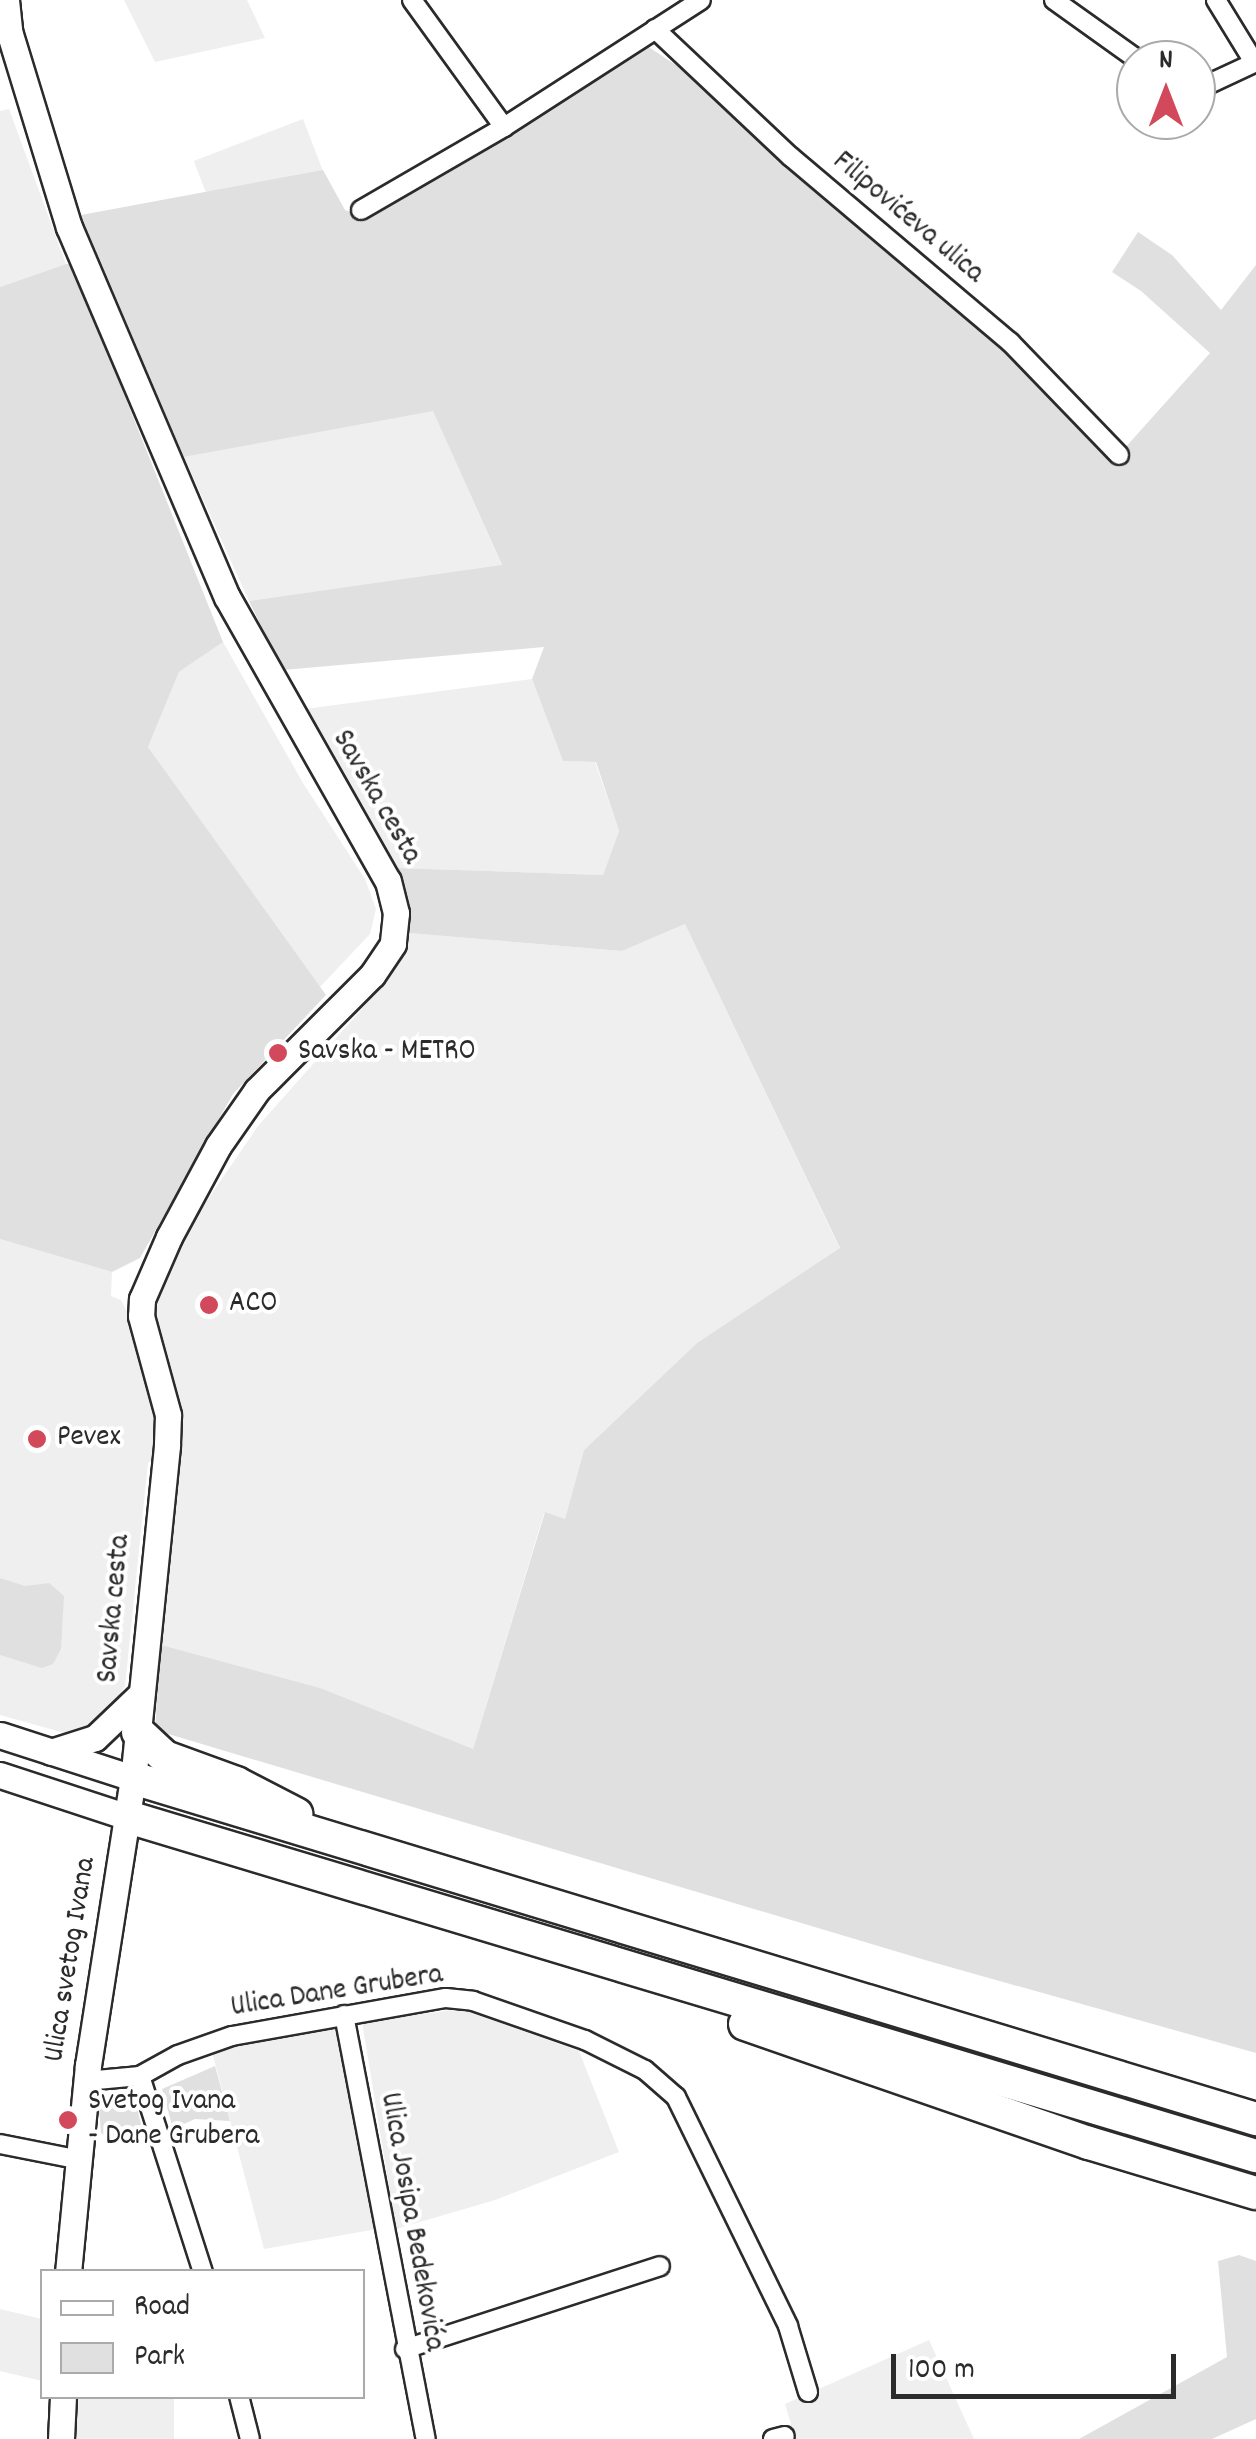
<!DOCTYPE html>
<meta charset="utf-8">
<style>
body{margin:0}
#map{position:relative;width:1256px;height:2439px;overflow:hidden;background:#fff;font-family:Dekko,sans-serif}
div>[style]{position:absolute}
[style*='--x']{left:calc(var(--x)*1px);top:calc(var(--y)*1px);width:calc(var(--w)*1px);rotate:calc(var(--a)*1deg)}
.built>*{inset:0;background:#efefef;transform-origin:0 0}
.green>*{inset:0;background:#e0e0e0}
.roads{filter:drop-shadow(2px 0 #2b2b2b) drop-shadow(-2px 0 #2b2b2b) drop-shadow(0 2px #2b2b2b) drop-shadow(0 -2px #2b2b2b)}
.street>*{height:18px;margin:-9px;padding:0 9px;transform-origin:9px;border-radius:9px;background:#fff}
.secondary>*{height:25px;margin:-12.5px;padding:0 12.5px;transform-origin:12.5px;border-radius:12.5px;background:#fff}
.highway>*{height:32px;margin:-16px;padding:0 16px;transform-origin:16px;border-radius:16px;background:#fff}
.dots>*{width:28px;height:28px;translate:-50% -50%;box-sizing:border-box;border:5px solid #fff;border-radius:50%}
span{translate:-50% -50%;white-space:nowrap;text-align:center;line-height:1.15;-webkit-text-stroke:8px #fff;paint-order:stroke}
.street-label{font-size:30px;color:#2b2b2b}
.poi-label{font-size:30px;color:#2b2b2b}
.left{translate:0 -50%;text-align:left}
.legend{position:absolute;left:40px;top:2269px;width:325px;height:130px;box-sizing:border-box;background:#fff;border:2px solid #aaa;margin:0;padding:12px 18px;list-style:none;font-size:30px;color:#2b2b2b}
.legend li{display:flex;align-items:center;gap:20px;height:50px}
.legend b{width:50px;border:2px solid #aaa}
.north{position:absolute;left:1116px;top:40px;width:100px;height:100px;box-sizing:border-box;background:#fff;border:2px solid #aaa;border-radius:50%;rotate:0deg;font-size:28px;font-weight:700;line-height:40px;text-align:center;color:#2b2b2b}
.north::after{content:'';display:block;margin:auto;width:35px;height:45px;background:#d1495b;clip-path:polygon(50% 0,100% 100%,50% 72%,0 100%)}
.scale{position:absolute;left:891px;top:2354px;width:285px;height:45px;box-sizing:border-box;border:5px solid #2b2b2b;border-top:0;padding-left:12px;font-size:30px;line-height:35px;white-space:nowrap;color:#2b2b2b;-webkit-text-stroke:8px #fff;paint-order:stroke}
</style>
<div id="map">
<div class="built">
<div style="clip-path:polygon(124px 0,247px 0,265px 38px,155px 62px)"></div>
<div style="clip-path:polygon(9px 109px,66px 264px,0 287px,0 111px)"></div>
<div style="left:303px;top:119px;width:55px;height:117px;rotate:69deg"></div>
<div style="clip-path:polygon(433px 410px,502px 566px,249px 601px,184px 457px)"></div>
<div style="clip-path:polygon(223px 642px,303px 783px,365px 879px,376px 909px,370px 934px,319px 988px,148px 747px,179px 672px)"></div>
<div style="clip-path:polygon(532px 679px,563px 761px,595px 762px,619px 831px,603px 875px,398px 868px,297px 710px)"></div>
<div style="clip-path:polygon(685px 924px,840px 1249px,697px 1343px,584px 1450px,565px 1520px,544px 1513px,473px 1749px,153px 1714px,165px 1606px,177px 1391px,148px 1322px,147px 1288px,258px 1126px,385px 983px,408px 933px,622px 951px)"></div>
<div style="clip-path:polygon(0 1239px,112px 1272px,111px 1296px,121px 1300px,132px 1321px,158px 1411px,153px 1459px,148px 1463px,125px 1686px,105px 1721px,72px 1735px,0 1715px)"></div>
<div style="clip-path:polygon(461px 2009px,579px 2051px,619px 2152px,495px 2200px,396px 2229px,362px 2022px)"></div>
<div style="clip-path:polygon(329px 2028px,339px 2030px,377px 2229px,264px 2249px,212px 2052px)"></div>
<div style="clip-path:polygon(0 2309px,42px 2319px,42px 2381px,0 2371px)"></div>
<div style="clip-path:polygon(929px 2340px,974px 2439px,787px 2439px,786px 2429px,791px 2424px,785px 2404px)"></div>
<div style="left:72px;top:2398px;width:102px;height:41px"></div>
</div>
<div class="green">
<div style="clip-path:polygon(644px 44px,679px 67px,740px 124px,744px 122px,998px 340px,1115px 459px,1210px 353px,1141px 291px,1112px 272px,1138px 232px,1172px 255px,1221px 310px,1256px 265px,1256px 2053px,925px 1960px,155px 1730px,161px 1645px,320px 1688px,473px 1749px,545px 1512px,565px 1519px,584px 1450px,697px 1343px,840px 1248px,685px 924px,622px 951px,408px 933px,408px 908px,398px 868px,603px 875px,619px 831px,596px 762px,563px 761px,532px 679px,544px 647px,283px 670px,249px 601px,502px 565px,433px 411px,184px 457px,81px 215px,323px 170px,345px 210px,361px 216px)"></div>
<div style="clip-path:polygon(66px 264px,72px 264px,223px 642px,179px 672px,148px 747px,326px 995px,233px 1094px,140px 1258px,112px 1272px,0 1239px,0 287px)"></div>
<div style="clip-path:polygon(0 1578px,25px 1586px,49px 1583px,64px 1596px,61px 1649px,53px 1664px,42px 1668px,0 1655px)"></div>
<div style="clip-path:polygon(215px 2066px,230px 2121px,195px 2119px,173px 2129px,162px 2089px)"></div>
<div style="clip-path:polygon(123px 2099px,137px 2108px,141px 2124px,132px 2139px,113px 2143px,101px 2133px,99px 2109px,107px 2100px)"></div>
<div style="clip-path:polygon(1239px 2255px,1256px 2261px,1256px 2419px,1212px 2439px,1079px 2439px,1227px 2357px,1218px 2261px)"></div>
</div>
<div class="roads">
<div class="street">
<div style="--x:412;--y:0;--w:157;--a:54.1"></div>
<div style="--x:504;--y:127;--w:234;--a:-32.8"></div>
<div style="--x:1054;--y:0;--w:103;--a:35.5"></div>
<div style="--x:1216;--y:0;--w:73;--a:58.5"></div>
<div style="--x:655;--y:29;--w:187;--a:43.3"></div>
<div style="--x:791;--y:157;--w:287;--a:40.2"></div>
<div style="--x:1010;--y:342;--w:157;--a:46"></div>
<div style="--x:1196;--y:90;--w:66;--a:-25"></div>
<div style="--x:361;--y:210;--w:165;--a:-30.1"></div>
<div style="--x:344;--y:2015;--w:432;--a:79.1"></div>
<div style="--x:140;--y:2076;--w:206;--a:72.2"></div>
<div style="--x:86;--y:2081;--w:54;--a:-5.3"></div>
<div style="--x:140;--y:2076;--w:43;--a:-28.9"></div>
<div style="--x:178;--y:2055;--w:57;--a:-19.4"></div>
<div style="--x:232;--y:2036;--w:217;--a:-10.1"></div>
<div style="--x:446;--y:1998;--w:27;--a:6"></div>
<div style="--x:473;--y:2001;--w:119;--a:19.2"></div>
<div style="--x:585;--y:2040;--w:67;--a:26.6"></div>
<div style="--x:645;--y:2070;--w:41;--a:41.1"></div>
<div style="--x:676;--y:2097;--w:255;--a:63.9"></div>
<div style="--x:788;--y:2326;--w:69;--a:73.1"></div>
<div style="--x:0;--y:2144;--w:77;--a:11.2"></div>
<div style="--x:405;--y:2349;--w:268;--a:-18"></div>
<div style="--x:239;--y:2396;--w:44;--a:75.7"></div>
<div style="--x:773;--y:2439;--w:12;--a:-14"></div>
</div>
<div class="secondary">
<div style="--x:6;--y:0;--w:31;--a:84"></div>
<div style="--x:9;--y:31;--w:205;--a:73"></div>
<div style="--x:69;--y:227;--w:402;--a:66.9"></div>
<div style="--x:227;--y:597;--w:326;--a:60.5"></div>
<div style="--x:388;--y:881;--w:33;--a:76"></div>
<div style="--x:396;--y:913;--w:31;--a:96"></div>
<div style="--x:393;--y:944;--w:37;--a:124"></div>
<div style="--x:372;--y:975;--w:163;--a:135"></div>
<div style="--x:257;--y:1090;--w:68;--a:124.9"></div>
<div style="--x:218;--y:1146;--w:103;--a:118.3"></div>
<div style="--x:169;--y:1237;--w:68;--a:113.5"></div>
<div style="--x:142;--y:1299;--w:17;--a:93"></div>
<div style="--x:141;--y:1316;--w:103;--a:74.7"></div>
<div style="--x:168;--y:1415;--w:31;--a:92"></div>
<div style="--x:167;--y:1446;--w:334;--a:95.8"></div>
<div style="--x:133;--y:1778;--w:291;--a:98.9"></div>
<div style="--x:88;--y:2065;--w:208;--a:95.5"></div>
<div style="--x:0;--y:1735;--w:140;--a:17.9"></div>
<div style="--x:51;--y:1752;--w:46;--a:-17.7"></div>
<div style="--x:95;--y:1738;--w:64;--a:-43.7"></div>
<div style="--x:0;--y:1775;--w:135;--a:18.2"></div>
<div style="--x:61;--y:2439;--w:43;--a:-87.3"></div>
</div>
<div class="highway">
<div style="--x:138;--y:1732;--w:37;--a:43"></div>
<div style="--x:165;--y:1757;--w:76;--a:20.1"></div>
<div style="--x:236;--y:1783;--w:68;--a:27.3"></div>
<div style="--x:133;--y:1778;--w:1174;--a:16.89"></div>
<div style="--x:128;--y:1817;--w:1178;--a:16.73"></div>
<div style="--x:745;--y:2024;--w:364;--a:19.1"></div>
<div style="--x:1089;--y:2143;--w:174;--a:16.7"></div>
</div>
</div>
<div class="dots">
<div style="left:278px;top:1053px;background:#d1495b"></div>
<div style="left:209px;top:1305px;background:#d1495b"></div>
<div style="left:37px;top:1439px;background:#d1495b"></div>
<div style="left:68px;top:2120px;background:#d1495b"></div>
</div>
<div class="street-label">
<span style="left:907px;top:219px;rotate:40deg">Filipovićeva ulica</span>
<span style="left:375px;top:798px;rotate:60deg">Savska cesta</span>
<span style="left:116px;top:1609px;rotate:-85deg">Savska cesta</span>
<span style="left:72px;top:1960px;rotate:-81deg">Ulica svetog Ivana</span>
<span style="left:337px;top:1993px;rotate:-9deg">Ulica Dane Grubera</span>
<span style="left:410px;top:2222px;rotate:80deg">Ulica Josipa Bedekovića</span>
</div>
<div class="poi-label">
<span class="left" style="left:298px;top:1053px">Savska - METRO</span>
<span class="left" style="left:229px;top:1305px">ACO</span>
<span class="left" style="left:57px;top:1439px">Pevex</span>
<span class="left" style="left:88px;top:2120px">Svetog Ivana<br>- Dane Grubera</span>
</div>
<ul class="legend">
<li><b style="height:12px;background:#fff"></b>Road</li>
<li><b style="height:28px;background:#e0e0e0"></b>Park</li>
</ul>
<div class="north">N</div>
<div class="scale">100 m</div>
</div>
